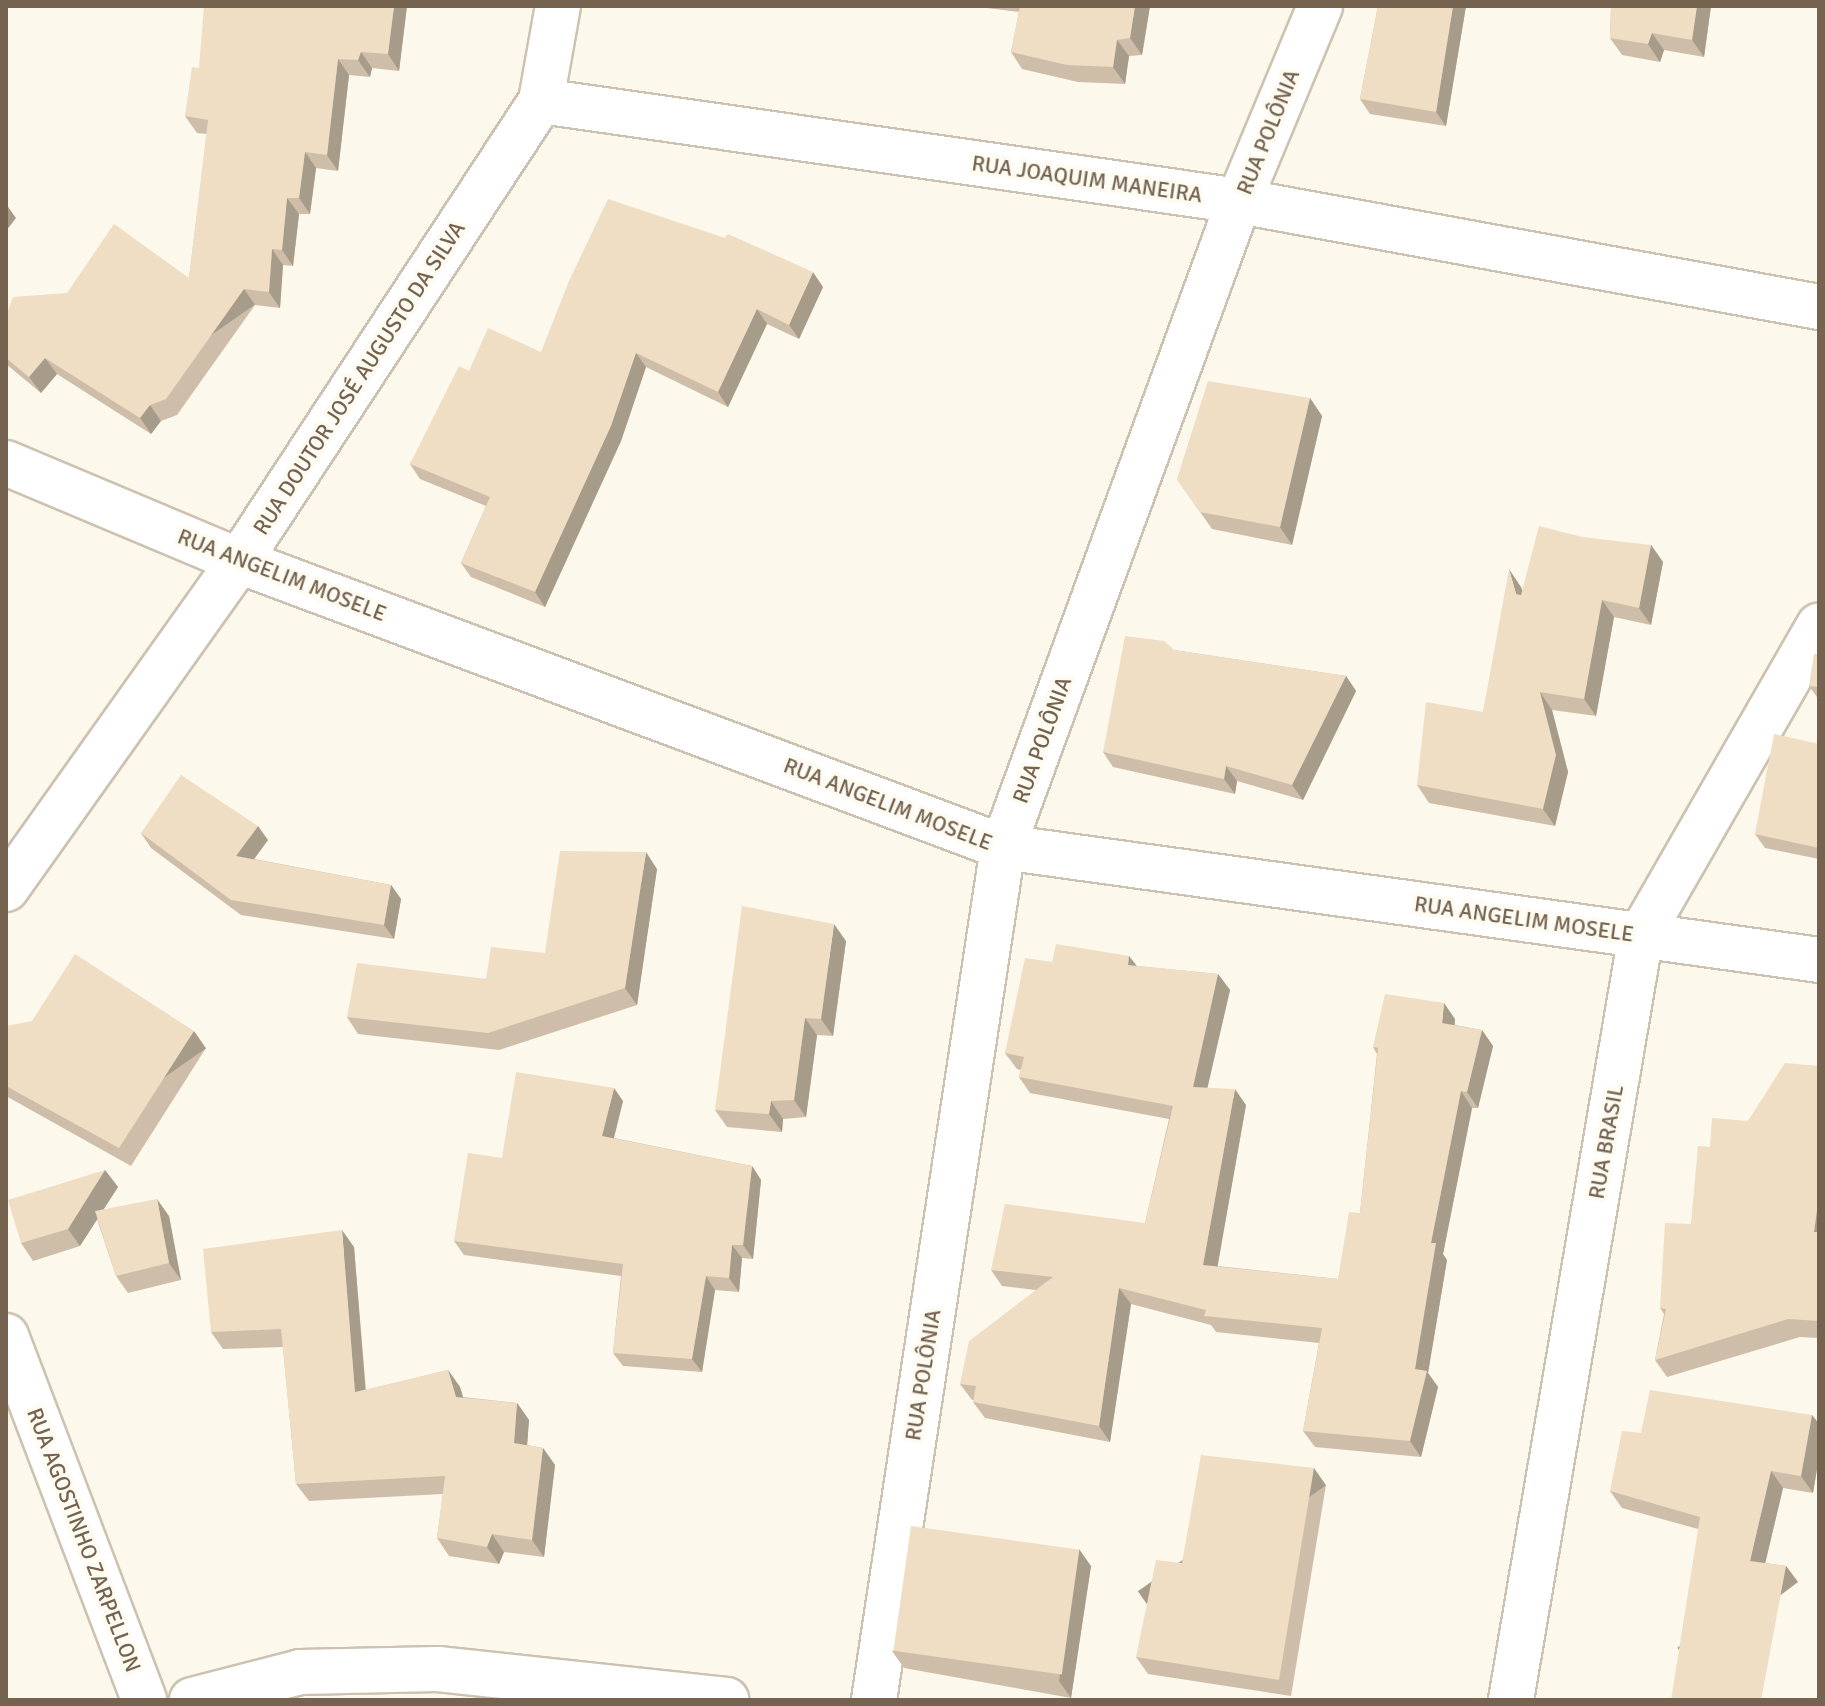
<!DOCTYPE html>
<meta charset="utf-8">
<style>
body{margin:0}
#map{position:relative;width:1825px;height:1706px;overflow:hidden;background:#fcf8eb;font-family:Signika,sans-serif}
div>[style]{position:absolute}
[style*='--x']{left:calc(var(--x)*1px);top:calc(var(--y)*1px);width:calc(var(--w)*1px);rotate:calc(var(--a)*1deg)}
.roads{filter:drop-shadow(2px 0 #cdc2b1) drop-shadow(-2px 0 #cdc2b1) drop-shadow(0 2px #cdc2b1) drop-shadow(0 -2px #cdc2b1)}
.street>*{height:44px;margin:-22px;padding:0 22px;transform-origin:22px;border-radius:22px;background:#fff}
.secondary>*{height:44px;margin:-22px;padding:0 22px;transform-origin:22px;border-radius:22px;background:#fff}
.wall>*{inset:0;background:#cebea9}
.shaded-wall>*{inset:0;background:#a79b89;transform-origin:0 0}
.building>*{inset:0;background:#efddc4;transform-origin:0 0}
span{translate:-50% -50%;white-space:nowrap;text-align:center;line-height:1.15;-webkit-text-stroke:8px #fefbf2;paint-order:stroke}
.street-label{font-size:22px;color:#76634f}
.frame{position:absolute;inset:0;border:8px solid #76634f;pointer-events:none}
</style>
<div id="map">
<div class="roads">
<div class="street">
<div style="--x:541;--y:101;--w:705;--a:8.15"></div>
<div style="--x:1239;--y:201;--w:590;--a:10.36"></div>
<div style="--x:6;--y:463;--w:253;--a:22.8"></div>
<div style="--x:239;--y:561;--w:816;--a:20.52"></div>
<div style="--x:1003;--y:847;--w:824;--a:7.88"></div>
<div style="--x:6;--y:889;--w:402;--a:-54.6"></div>
<div style="--x:239;--y:561;--w:550;--a:-56.71"></div>
<div style="--x:541;--y:101;--w:97;--a:-79.9"></div>
<div style="--x:6;--y:1336;--w:389;--a:69.2"></div>
<div style="--x:874;--y:1700;--w:863;--a:-81.4"></div>
<div style="--x:1003;--y:847;--w:688;--a:-69.93"></div>
<div style="--x:1239;--y:201;--w:211;--a:-67.4"></div>
<div style="--x:1511;--y:1700;--w:776;--a:-80.36"></div>
<div style="--x:1641;--y:935;--w:357;--a:-60.1"></div>
</div>
<div class="secondary">
<div style="--x:192;--y:1700;--w:112;--a:-14.5"></div>
<div style="--x:300;--y:1672;--w:138;--a:-1.2"></div>
<div style="--x:438;--y:1669;--w:290;--a:6.1"></div>
</div>
</div>
<div class="wall">
<div style="clip-path:polygon(407px 6px,399px 71px,372px 68px,370px 77px,349px 75px,338px 171px,316px 168px,310px 214px,299px 214px,293px 266px,283px 265px,280px 308px,255px 305px,177px 415px,161px 421px,151px 434px,57px 374px,41px 393px,6px 364px,6px 316px,67px 293px,189px 278px,207px 134px,197px 133px,185px 116px,199px 68px)"></div>
<div style="clip-path:polygon(971px 6px,1150px 6px,1142px 55px,1129px 56px,1125px 84px,1078px 82px,1022px 69px,1011px 52px,1019px 12px)"></div>
<div style="clip-path:polygon(1378px 6px,1466px 6px,1446px 126px,1370px 114px,1360px 99px)"></div>
<div style="clip-path:polygon(1611px 6px,1711px 6px,1704px 57px,1664px 50px,1660px 62px,1622px 55px,1610px 38px)"></div>
<div style="clip-path:polygon(823px 287px,799px 339px,767px 324px,728px 407px,646px 367px,621px 441px,545px 607px,471px 577px,461px 563px,486px 506px,420px 479px,410px 464px,469px 371px,541px 352px)"></div>
<div style="clip-path:polygon(1310px 398px,1322px 416px,1292px 545px,1212px 529px,1177px 479px)"></div>
<div style="clip-path:polygon(1651px 545px,1663px 562px,1651px 625px,1614px 617px,1596px 716px,1552px 710px,1568px 772px,1555px 826px,1429px 803px,1417px 785px,1483px 712px,1521px 587px,1522px 590px)"></div>
<div style="clip-path:polygon(1174px 650px,1346px 676px,1356px 691px,1303px 800px,1237px 781px,1235px 794px,1113px 767px,1103px 752px)"></div>
<div style="clip-path:polygon(1819px 654px,1819px 700px,1809px 686px)"></div>
<div style="clip-path:polygon(1819px 744px,1819px 859px,1765px 848px,1755px 834px)"></div>
<div style="clip-path:polygon(141px 833px,268px 840px,254px 859px,391px 885px,401px 899px,394px 939px,241px 915px,151px 848px)"></div>
<div style="clip-path:polygon(657px 869px,637px 1005px,499px 1050px,358px 1034px,347px 1017px,486px 979px,545px 953px)"></div>
<div style="clip-path:polygon(846px 941px,833px 1036px,817px 1035px,806px 1117px,783px 1119px,782px 1132px,727px 1127px,715px 1110px)"></div>
<div style="clip-path:polygon(1129px 956px,1137px 966px,1218px 974px,1230px 990px,1207px 1088px,1246px 1105px,1217px 1266px,1338px 1279px,1360px 1213px,1377px 1054px,1373px 1047px,1455px 1019px,1455px 1025px,1482px 1030px,1493px 1046px,1478px 1108px,1472px 1108px,1443px 1254px,1447px 1260px,1428px 1373px,1438px 1387px,1421px 1457px,1315px 1447px,1303px 1431px,1319px 1343px,1216px 1332px,1211px 1325px,1131px 1304px,1110px 1442px,985px 1418px,973px 1402px,974px 1400px,972px 1400px,960px 1384px,1036px 1290px,1002px 1286px,991px 1270px,1145px 1223px,1169px 1119px,1030px 1093px,1019px 1077px,1021px 1070px,1017px 1069px,1005px 1053px)"></div>
<div style="clip-path:polygon(6px 1026px,206px 1048px,131px 1166px,6px 1096px)"></div>
<div style="clip-path:polygon(1819px 1066px,1819px 1338px,1800px 1337px,1667px 1377px,1655px 1360px,1664px 1314px,1660px 1308px,1691px 1224px,1710px 1147px,1748px 1121px)"></div>
<div style="clip-path:polygon(623px 1101px,614px 1138px,752px 1166px,761px 1180px,753px 1259px,742px 1258px,739px 1292px,715px 1290px,702px 1372px,623px 1366px,613px 1353px,621px 1276px,464px 1255px,454px 1241px,502px 1158px)"></div>
<div style="clip-path:polygon(105px 1170px,118px 1187px,103px 1210px,169px 1216px,181px 1280px,128px 1293px,116px 1276px,97px 1219px,80px 1246px,33px 1261px,21px 1243px)"></div>
<div style="clip-path:polygon(354px 1247px,366px 1390px,448px 1370px,460px 1387px,463px 1397px,517px 1403px,529px 1420px,527px 1445px,543px 1448px,555px 1465px,544px 1557px,504px 1552px,499px 1564px,449px 1556px,437px 1538px,443px 1494px,309px 1501px,296px 1484px,283px 1347px,223px 1349px,211px 1332px)"></div>
<div style="clip-path:polygon(1812px 1415px,1819px 1424px,1819px 1457px,1813px 1493px,1783px 1488px,1765px 1563px,1786px 1566px,1798px 1582px,1698px 1529px,1622px 1508px,1610px 1491px,1641px 1433px)"></div>
<div style="clip-path:polygon(1326px 1485px,1291px 1696px,1148px 1674px,1136px 1657px,1182px 1563px)"></div>
<div style="clip-path:polygon(1091px 1566px,1071px 1698px,904px 1668px,892px 1651px)"></div>
</div>
<div class="shaded-wall">
<div style="clip-path:polygon(394px 6px,407px 6px,399px 71px,388px 54px)"></div>
<div style="clip-path:polygon(1135px 6px,1150px 6px,1142px 55px,1130px 38px)"></div>
<div style="clip-path:polygon(1453px 6px,1466px 6px,1446px 126px,1436px 112px)"></div>
<div style="clip-path:polygon(1697px 6px,1711px 6px,1704px 57px,1692px 40px)"></div>
<div style="clip-path:polygon(1652px 33px,1664px 50px,1660px 62px,1648px 44px)"></div>
<div style="clip-path:polygon(1117px 40px,1129px 56px,1125px 84px,1113px 67px)"></div>
<div style="clip-path:polygon(361px 52px,372px 68px,370px 77px,358px 60px)"></div>
<div style="clip-path:polygon(338px 59px,349px 75px,338px 171px,327px 155px)"></div>
<div style="clip-path:polygon(305px 152px,316px 168px,310px 214px,299px 198px)"></div>
<div style="clip-path:polygon(287px 198px,299px 214px,293px 266px,282px 250px)"></div>
<div style="clip-path:polygon(6px 204px,16px 218px,6px 231px)"></div>
<div style="clip-path:polygon(272px 249px,283px 265px,280px 308px,269px 292px)"></div>
<div style="clip-path:polygon(813px 272px,823px 287px,799px 339px,789px 325px)"></div>
<div style="left:244px;top:289px;width:19px;height:135px;rotate:55deg"></div>
<div style="clip-path:polygon(757px 309px,767px 324px,728px 407px,718px 392px)"></div>
<div style="clip-path:polygon(636px 353px,646px 367px,621px 441px,545px 607px,535px 592px)"></div>
<div style="clip-path:polygon(45px 358px,57px 374px,41px 393px,29px 377px)"></div>
<div style="clip-path:polygon(1310px 398px,1322px 416px,1292px 545px,1280px 527px)"></div>
<div style="clip-path:polygon(150px 405px,161px 421px,151px 434px,140px 418px)"></div>
<div style="clip-path:polygon(1651px 545px,1663px 562px,1651px 625px,1639px 608px)"></div>
<div style="clip-path:polygon(1509px 569px,1521px 587px,1528px 611px,1516px 594px)"></div>
<div style="clip-path:polygon(1602px 600px,1614px 617px,1596px 716px,1584px 699px)"></div>
<div style="clip-path:polygon(1346px 676px,1356px 691px,1303px 800px,1292px 785px)"></div>
<div style="clip-path:polygon(1540px 692px,1552px 710px,1568px 772px,1555px 826px,1543px 809px)"></div>
<div style="clip-path:polygon(1226px 766px,1237px 781px,1235px 794px,1224px 779px)"></div>
<div style="clip-path:polygon(258px 826px,268px 840px,246px 870px,236px 856px)"></div>
<div style="clip-path:polygon(646px 852px,657px 869px,637px 1005px,625px 988px)"></div>
<div style="clip-path:polygon(391px 885px,401px 899px,394px 939px,384px 925px)"></div>
<div style="clip-path:polygon(834px 924px,846px 941px,833px 1036px,821px 1019px)"></div>
<div style="clip-path:polygon(1129px 956px,1141px 972px,1128px 965px)"></div>
<div style="clip-path:polygon(1218px 974px,1230px 990px,1204px 1103px,1193px 1087px)"></div>
<div style="clip-path:polygon(1444px 1003px,1455px 1019px,1453px 1039px,1442px 1023px)"></div>
<div style="clip-path:polygon(805px 1018px,817px 1035px,806px 1117px,794px 1100px)"></div>
<div style="clip-path:polygon(1482px 1030px,1493px 1046px,1478px 1108px,1467px 1092px)"></div>
<div style="left:194px;top:1031px;width:21px;height:139px;rotate:55deg"></div>
<div style="clip-path:polygon(614px 1088px,623px 1101px,611px 1149px,602px 1136px)"></div>
<div style="clip-path:polygon(1235px 1089px,1246px 1105px,1215px 1281px,1203px 1265px)"></div>
<div style="clip-path:polygon(1461px 1091px,1472px 1108px,1443px 1254px,1447px 1260px,1428px 1373px,1438px 1387px,1421px 1457px,1410px 1441px,1415px 1369px,1431px 1243px)"></div>
<div style="clip-path:polygon(771px 1101px,783px 1119px,782px 1132px,769px 1114px)"></div>
<div style="clip-path:polygon(752px 1166px,761px 1180px,753px 1259px,743px 1245px)"></div>
<div style="clip-path:polygon(105px 1170px,118px 1187px,80px 1246px,68px 1229px)"></div>
<div style="clip-path:polygon(1819px 1196px,1819px 1240px,1814px 1232px)"></div>
<div style="clip-path:polygon(157px 1199px,169px 1216px,181px 1280px,169px 1263px)"></div>
<div style="clip-path:polygon(342px 1230px,354px 1247px,367px 1410px,355px 1392px)"></div>
<div style="clip-path:polygon(732px 1245px,742px 1258px,739px 1292px,729px 1278px)"></div>
<div style="clip-path:polygon(706px 1276px,715px 1290px,702px 1372px,692px 1359px)"></div>
<div style="clip-path:polygon(1119px 1288px,1131px 1304px,1110px 1442px,1099px 1426px)"></div>
<div style="clip-path:polygon(448px 1370px,460px 1387px,468px 1414px,456px 1397px)"></div>
<div style="clip-path:polygon(517px 1403px,529px 1420px,526px 1460px,514px 1443px)"></div>
<div style="clip-path:polygon(1812px 1415px,1819px 1424px,1819px 1457px,1813px 1493px,1801px 1476px)"></div>
<div style="clip-path:polygon(543px 1448px,555px 1465px,544px 1557px,532px 1540px)"></div>
<div style="left:1314px;top:1468px;width:21px;height:215px;rotate:55deg"></div>
<div style="clip-path:polygon(1771px 1471px,1783px 1488px,1762px 1577px,1750px 1561px)"></div>
<div style="clip-path:polygon(492px 1534px,504px 1552px,499px 1564px,487px 1547px)"></div>
<div style="clip-path:polygon(1079px 1549px,1091px 1566px,1071px 1698px,1059px 1681px)"></div>
<div style="left:1786px;top:1566px;width:20px;height:136px;rotate:53deg"></div>
</div>
<div class="building">
<div style="clip-path:polygon(204px 6px,394px 6px,388px 54px,361px 52px,358px 60px,338px 59px,327px 155px,305px 152px,299px 198px,287px 198px,282px 250px,272px 249px,269px 292px,244px 289px,166px 399px,150px 405px,140px 418px,45px 358px,29px 377px,6px 358px,6px 316px,13px 297px,67px 293px,114px 224px,189px 278px,208px 120px,185px 116px,192px 67px,199px 68px)"></div>
<div style="clip-path:polygon(1020px 6px,1135px 6px,1130px 38px,1117px 40px,1113px 67px,1067px 65px,1011px 52px)"></div>
<div style="clip-path:polygon(1378px 6px,1453px 6px,1436px 112px,1360px 99px)"></div>
<div style="clip-path:polygon(1611px 6px,1697px 6px,1692px 40px,1652px 33px,1648px 44px,1610px 38px)"></div>
<div style="clip-path:polygon(608px 199px,725px 238px,728px 234px,813px 272px,789px 325px,757px 309px,718px 392px,636px 353px,611px 426px,535px 592px,461px 563px,490px 497px,410px 464px,459px 366px,469px 371px,488px 328px,541px 352px,569px 281px)"></div>
<div style="clip-path:polygon(1208px 381px,1310px 398px,1280px 527px,1200px 512px,1177px 479px)"></div>
<div style="clip-path:polygon(1539px 526px,1582px 537px,1651px 545px,1639px 608px,1602px 600px,1584px 699px,1540px 692px,1556px 755px,1543px 809px,1417px 785px,1426px 702px,1483px 712px,1509px 569px,1516px 594px,1521px 595px)"></div>
<div style="clip-path:polygon(1125px 636px,1164px 641px,1174px 650px,1346px 676px,1292px 785px,1226px 766px,1224px 779px,1103px 752px)"></div>
<div style="clip-path:polygon(1814px 654px,1819px 654px,1819px 687px,1809px 686px)"></div>
<div style="clip-path:polygon(1774px 734px,1819px 744px,1819px 848px,1755px 834px)"></div>
<div style="clip-path:polygon(181px 775px,258px 826px,236px 856px,391px 885px,384px 925px,231px 900px,141px 833px)"></div>
<div style="clip-path:polygon(560px 851px,646px 852px,625px 988px,488px 1033px,347px 1017px,357px 963px,486px 979px,491px 947px,545px 953px)"></div>
<div style="clip-path:polygon(742px 906px,834px 924px,821px 1019px,805px 1018px,794px 1100px,771px 1101px,769px 1114px,715px 1110px)"></div>
<div style="clip-path:polygon(1056px 944px,1129px 956px,1128px 965px,1218px 974px,1193px 1087px,1235px 1089px,1203px 1265px,1338px 1279px,1349px 1212px,1360px 1213px,1378px 1048px,1373px 1047px,1385px 994px,1444px 1003px,1442px 1023px,1482px 1030px,1467px 1092px,1461px 1091px,1431px 1243px,1436px 1243px,1415px 1369px,1427px 1371px,1410px 1441px,1303px 1431px,1322px 1328px,1204px 1316px,1206px 1310px,1119px 1288px,1099px 1426px,973px 1402px,976px 1386px,960px 1384px,969px 1341px,1053px 1277px,991px 1270px,1005px 1204px,1145px 1223px,1173px 1106px,1019px 1077px,1024px 1057px,1005px 1053px,1025px 958px,1052px 962px)"></div>
<div style="clip-path:polygon(75px 954px,194px 1031px,119px 1148px,6px 1086px,6px 1026px,32px 1021px)"></div>
<div style="clip-path:polygon(1785px 1063px,1819px 1066px,1819px 1196px,1814px 1232px,1819px 1232px,1819px 1321px,1788px 1319px,1655px 1360px,1666px 1309px,1660px 1308px,1665px 1223px,1691px 1224px,1698px 1146px,1710px 1147px,1712px 1118px,1748px 1121px)"></div>
<div style="clip-path:polygon(516px 1072px,614px 1088px,602px 1136px,752px 1166px,743px 1245px,732px 1245px,729px 1278px,706px 1276px,692px 1359px,613px 1353px,623px 1264px,454px 1241px,468px 1153px,502px 1158px)"></div>
<div style="clip-path:polygon(105px 1170px,68px 1229px,21px 1243px,8px 1200px)"></div>
<div style="clip-path:polygon(157px 1199px,169px 1263px,116px 1276px,95px 1211px)"></div>
<div style="clip-path:polygon(342px 1230px,355px 1392px,448px 1370px,456px 1397px,517px 1403px,514px 1443px,543px 1448px,532px 1540px,492px 1534px,487px 1547px,437px 1538px,445px 1476px,296px 1484px,281px 1329px,211px 1332px,203px 1249px)"></div>
<div style="clip-path:polygon(1650px 1390px,1812px 1415px,1801px 1476px,1771px 1471px,1750px 1561px,1786px 1566px,1761px 1700px,1671px 1700px,1700px 1517px,1610px 1491px,1622px 1431px,1641px 1433px)"></div>
<div style="clip-path:polygon(1201px 1455px,1314px 1468px,1279px 1680px,1136px 1657px,1156px 1560px,1182px 1563px)"></div>
<div style="left:911px;top:1526px;width:170px;height:126px;rotate:8deg"></div>
</div>
<div class="street-label">
<span style="left:1268px;top:132px;rotate:-68deg">RUA POLÔNIA</span>
<span style="left:1087px;top:179px;rotate:8deg">RUA JOAQUIM MANEIRA</span>
<span style="left:359px;top:378px;rotate:-57deg">RUA DOUTOR JOSÉ AUGUSTO DA SILVA</span>
<span style="left:282px;top:575px;rotate:21deg">RUA ANGELIM MOSELE</span>
<span style="left:1042px;top:740px;rotate:-70deg">RUA POLÔNIA</span>
<span style="left:888px;top:804px;rotate:21deg">RUA ANGELIM MOSELE</span>
<span style="left:1524px;top:919px;rotate:8deg">RUA ANGELIM MOSELE</span>
<span style="left:1606px;top:1142px;rotate:-80deg">RUA BRASIL</span>
<span style="left:923px;top:1375px;rotate:-81deg">RUA POLÔNIA</span>
<span style="left:84px;top:1540px;rotate:69deg">RUA AGOSTINHO ZARPELLON</span>
</div>
<div class="frame"></div>
</div>
